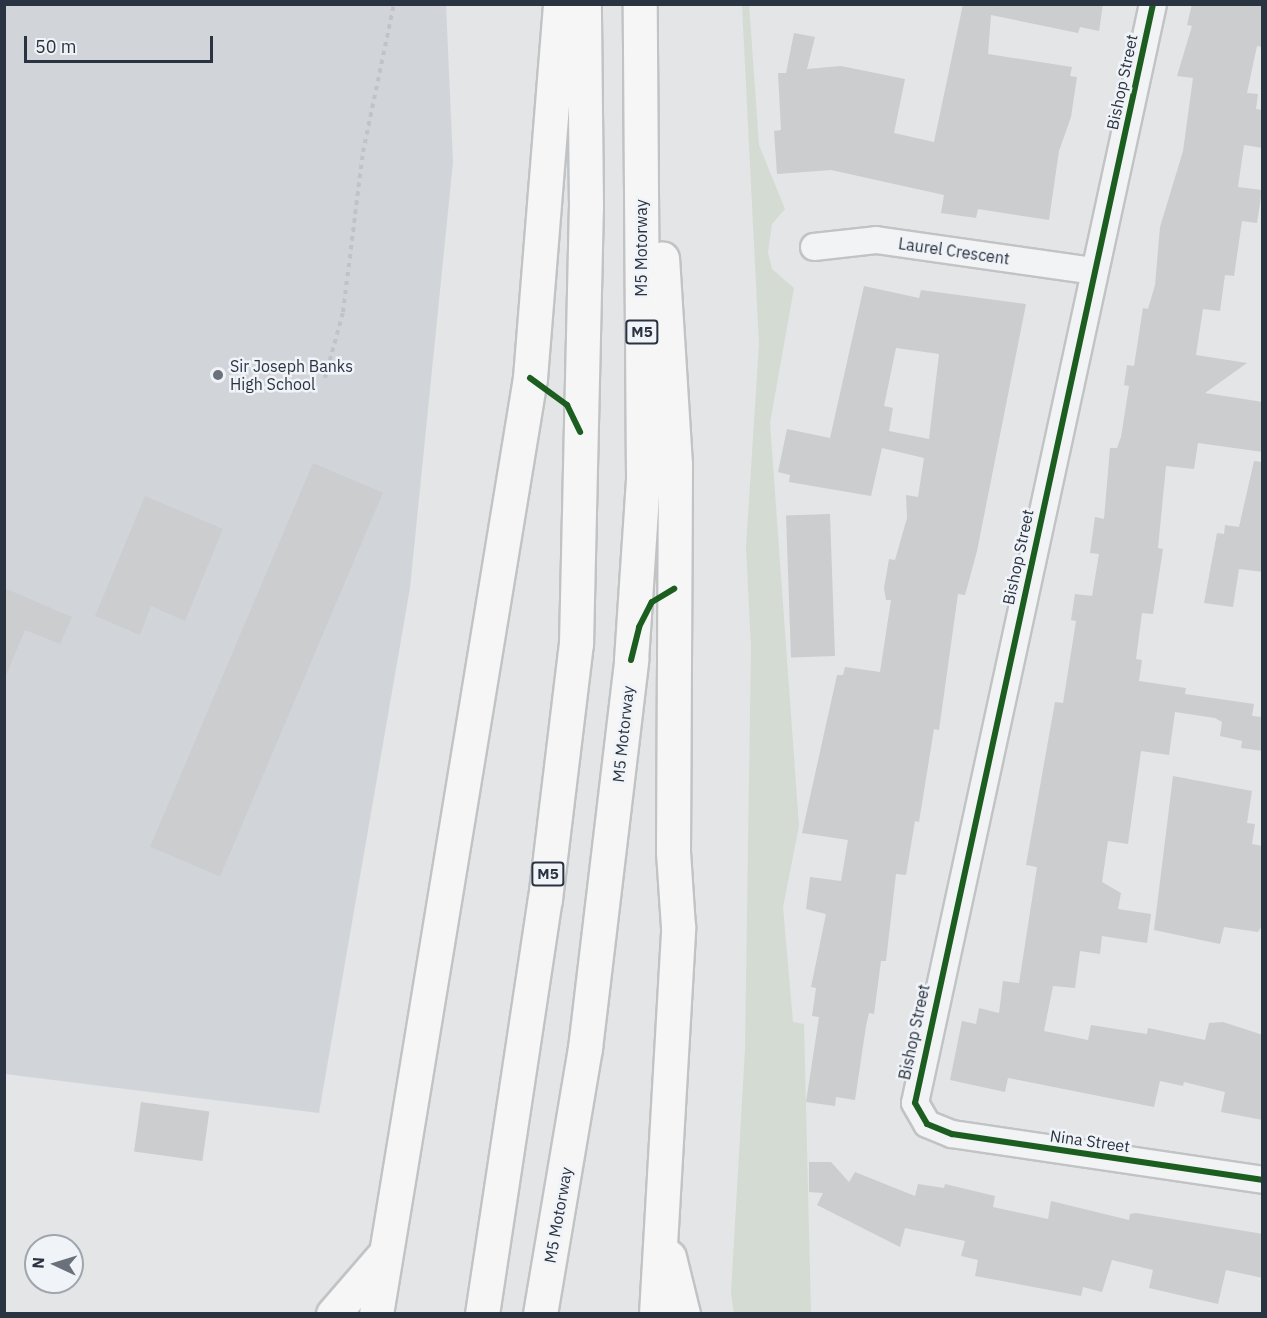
<!DOCTYPE html>
<style>
body{margin:0}
#map{position:relative;width:1267px;height:1318px;overflow:hidden;background:#e3e5e7;font-family:"IBM Plex Sans",sans-serif}
div>[style]{position:absolute}
[style*='--x']{left:calc(var(--x)*1px);top:calc(var(--y)*1px);width:calc(var(--w)*1px);rotate:calc(var(--a)*1deg)}
.built>*{inset:0;background:#d1d5da}
.green>*{inset:0;background:#d4dbd3}
.building>*{inset:0;background:#cbcdcf;transform-origin:0 0}
.path>*{height:4px;margin-top:-2px;transform-origin:0;background:repeating-linear-gradient(90deg,#c1c3c8 0 4.5px,transparent 0 9px)}
.roads{filter:drop-shadow(2px 0 #c1c3c5) drop-shadow(-2px 0 #c1c3c5) drop-shadow(0 2px #c1c3c5) drop-shadow(0 -2px #c1c3c5)}
.street>*{height:26px;margin:-13px;padding:0 13px;transform-origin:13px;border-radius:13px;background:#f2f3f4}
.highway>*{height:33px;margin:-16.5px;padding:0 16.5px;transform-origin:16.5px;border-radius:16.5px;background:#f6f6f7}
.cycleway>*{height:6px;margin:-3px;padding:0 3px;transform-origin:3px;border-radius:3px;background:#1b5e20}
.dots>*{width:16px;height:16px;translate:-50% -50%;box-sizing:border-box;border:3px solid #f0f3f7;border-radius:50%}
span{translate:-50% -50%;white-space:nowrap;text-align:center;line-height:1.15;-webkit-text-stroke:5px #f0f3f7;paint-order:stroke}
.shield-label span{padding:2px 4px;background:#f0f3f7;border:2px solid;border-radius:4px;-webkit-text-stroke-width:0}
.shield-label{font-size:15px;color:#293341;font-weight:700}
.street-label{font-size:16px;color:#293341}
.poi-label{font-size:16px;color:#293341}
.left{translate:0 -50%;text-align:left}
.frame{position:absolute;inset:0;border:6px solid #293341;pointer-events:none}
.north{position:absolute;left:24px;top:1234px;width:60px;height:60px;box-sizing:border-box;background:#f0f3f7;border:2px solid #a0a6ae;border-radius:50%;rotate:274deg;font-size:16px;font-weight:700;line-height:24px;text-align:center;color:#293341}
.north::after{content:'';display:block;margin:auto;width:21px;height:27px;background:#6a717b;clip-path:polygon(50% 0,100% 100%,50% 72%,0 100%)}
.scale{position:absolute;left:24px;top:36px;width:189px;height:27px;box-sizing:border-box;border:3px solid #293341;border-top:0;padding-left:8px;font-size:18px;line-height:21px;white-space:nowrap;color:#293341;-webkit-text-stroke:4px #f0f3f7;paint-order:stroke}
</style>
<div id="map">
<div class="built">
<div style="clip-path:polygon(5px 5px,446px 5px,453px 162px,410px 588px,319px 1113px,5px 1074px)"></div>
</div>
<div class="green">
<div style="clip-path:polygon(749px 4px,759px 145px,785px 209px,772px 224px,768px 252px,772px 269px,794px 288px,770px 423px,799px 826px,783px 907px,793px 1022px,804px 1024px,811px 1313px,734px 1314px,731px 1293px,745px 1049px,751px 647px,746px 547px,759px 344px,742px 5px)"></div>
</div>
<div class="building">
<div style="clip-path:polygon(963px 4px,1103px 4px,1099px 31px,1080px 27px,1078px 33px,991px 15px,988px 54px,1072px 67px,1070px 76px,1077px 77px,1071px 117px,1059px 151px,1049px 220px,978px 209px,976px 218px,941px 213px,944px 195px,831px 170px,777px 174px,774px 131px,781px 130px,778px 73px,786px 73px,794px 33px,815px 37px,807px 69px,841px 66px,905px 79px,894px 133px,934px 142px)"></div>
<div style="clip-path:polygon(1192px 4px,1263px 4px,1263px 47px,1257px 46px,1247px 93px,1258px 94px,1256px 109px,1263px 110px,1263px 148px,1244px 145px,1238px 187px,1262px 190px,1257px 223px,1242px 221px,1234px 276px,1225px 275px,1220px 311px,1203px 309px,1196px 355px,1247px 363px,1205px 393px,1263px 402px,1263px 452px,1198px 443px,1194px 469px,1166px 466px,1158px 548px,1163px 549px,1153px 614px,1142px 613px,1136px 659px,1142px 660px,1139px 681px,1186px 688px,1185px 694px,1254px 704px,1252px 716px,1263px 717px,1263px 751px,1241px 748px,1242px 741px,1220px 736px,1222px 722px,1215px 718px,1175px 712px,1169px 755px,1141px 751px,1128px 844px,1108px 841px,1102px 882px,1121px 893px,1118px 909px,1151px 914px,1147px 943px,1102px 936px,1100px 954px,1080px 951px,1075px 988px,1053px 986px,1044px 1031px,1088px 1040px,1091px 1025px,1147px 1034px,1148px 1028px,1205px 1040px,1209px 1023px,1223px 1022px,1263px 1035px,1263px 1120px,1221px 1112px,1225px 1092px,1184px 1082px,1183px 1086px,1160px 1081px,1154px 1107px,1008px 1078px,1005px 1092px,950px 1080px,962px 1021px,976px 1024px,979px 1008px,999px 1013px,1003px 981px,1019px 983px,1037px 867px,1026px 865px,1055px 702px,1063px 703px,1076px 621px,1071px 620px,1075px 594px,1092px 596px,1099px 554px,1090px 553px,1095px 517px,1104px 519px,1110px 448px,1117px 448px,1121px 437px,1129px 386px,1124px 385px,1127px 365px,1134px 366px,1143px 308px,1148px 309px,1155px 285px,1160px 227px,1183px 151px,1193px 78px,1177px 76px,1192px 26px,1187px 25px)"></div>
<div style="clip-path:polygon(evenodd,864px 286px,919px 298px,921px 290px,1026px 304px,977px 551px,965px 595px,958px 594px,939px 730px,934px 729px,919px 822px,915px 821px,906px 875px,896px 874px,886px 961px,881px 961px,874px 1014px,869px 1013px,866px 1026px,855px 1100px,836px 1097px,835px 1106px,806px 1102px,819px 1017px,812px 1016px,816px 988px,811px 987px,826px 914px,806px 909px,810px 877px,841px 881px,848px 840px,802px 833px,837px 675px,843px 675px,845px 667px,880px 672px,891px 600px,886px 600px,884px 588px,889px 559px,895px 560px,907px 518px,906px 495px,918px 497px,924px 458px,882px 448px,871px 496px,789px 482px,790px 475px,778px 472px,787px 429px,830px 438px,864px 286px,896px 348px,939px 354px,929px 439px,889px 431px,893px 408px,884px 406px,896px 348px)"></div>
<div style="clip-path:polygon(1254px 461px,1263px 462px,1263px 572px,1239px 569px,1233px 607px,1204px 603px,1217px 533px,1224px 534px,1225px 525px,1239px 527px)"></div>
<div style="left:313px;top:463px;width:76px;height:417px;rotate:23deg"></div>
<div style="clip-path:polygon(145px 496px,223px 529px,185px 621px,151px 606px,140px 635px,95px 616px)"></div>
<div style="left:830px;top:514px;width:142px;height:44px;rotate:88deg"></div>
<div style="clip-path:polygon(4px 588px,72px 617px,60px 644px,25px 630px,5px 678px)"></div>
<div style="clip-path:polygon(1173px 776px,1252px 791px,1247px 823px,1255px 824px,1252px 844px,1263px 846px,1263px 924px,1258px 932px,1224px 927px,1220px 944px,1154px 930px)"></div>
<div style="left:141px;top:1102px;width:69px;height:50px;rotate:8deg"></div>
<div style="clip-path:polygon(809px 1162px,831px 1162px,849px 1182px,855px 1172px,915px 1196px,918px 1184px,944px 1188px,945px 1184px,995px 1196px,993px 1207px,1048px 1219px,1051px 1201px,1129px 1220px,1130px 1214px,1136px 1213px,1263px 1234px,1263px 1278px,1226px 1270px,1218px 1304px,1149px 1288px,1153px 1270px,1112px 1260px,1102px 1292px,1083px 1287px,1081px 1296px,975px 1276px,978px 1260px,961px 1256px,965px 1241px,905px 1228px,900px 1247px,817px 1205px,823px 1193px,809px 1192px)"></div>
</div>
<div class="path">
<div style="--x:325;--y:378;--w:68;--a:-74.7"></div>
<div style="--x:343;--y:312;--w:161;--a:-82.9"></div>
<div style="--x:363;--y:152;--w:151;--a:-78.2"></div>
</div>
<div class="roads">
<div class="street">
<div style="--x:1153;--y:4;--w:1124;--a:102.22"></div>
<div style="--x:915;--y:1103;--w:24;--a:60"></div>
<div style="--x:927;--y:1124;--w:27;--a:22"></div>
<div style="--x:952;--y:1134;--w:313;--a:8.4"></div>
<div style="--x:814;--y:247;--w:62;--a:-6.4"></div>
<div style="--x:876;--y:240;--w:220;--a:8.1"></div>
</div>
<div class="highway">
<div style="--x:669;--y:1257;--w:59;--a:76.2"></div>
<div style="--x:333;--y:1314;--w:77;--a:-49.2"></div>
<div style="--x:376;--y:1314;--w:949;--a:-80.66"></div>
<div style="--x:530;--y:378;--w:375;--a:-85.4"></div>
<div style="--x:482;--y:1314;--w:420;--a:-81.4"></div>
<div style="--x:545;--y:899;--w:257;--a:-83.1"></div>
<div style="--x:576;--y:644;--w:437;--a:-88.7"></div>
<div style="--x:586;--y:207;--w:203;--a:-90.6"></div>
<div style="--x:540;--y:1314;--w:270;--a:-80.4"></div>
<div style="--x:585;--y:1048;--w:391;--a:-83.2"></div>
<div style="--x:631;--y:660;--w:183;--a:-86.2"></div>
<div style="--x:643;--y:477;--w:473;--a:-90.4"></div>
<div style="--x:656;--y:1314;--w:388;--a:-86.7"></div>
<div style="--x:678;--y:927;--w:75;--a:-93.8"></div>
<div style="--x:673;--y:852;--w:388;--a:-89.7"></div>
<div style="--x:675;--y:464;--w:206;--a:-93.6"></div>
</div>
</div>
<div class="cycleway">
<div style="--x:1153;--y:4;--w:1124;--a:102.22"></div>
<div style="--x:915;--y:1103;--w:24;--a:60"></div>
<div style="--x:927;--y:1124;--w:27;--a:22"></div>
<div style="--x:952;--y:1134;--w:313;--a:8.4"></div>
<div style="--x:530;--y:378;--w:46;--a:36.1"></div>
<div style="--x:567;--y:405;--w:30;--a:64"></div>
<div style="--x:631;--y:660;--w:34;--a:-76"></div>
<div style="--x:639;--y:627;--w:28;--a:-63"></div>
<div style="--x:652;--y:602;--w:26;--a:-31"></div>
</div>
<div class="dots">
<div style="left:218px;top:375px;background:#6a717b"></div>
</div>
<div class="shield-label">
<span style="left:642px;top:332px">M5</span>
<span style="left:548px;top:874px">M5</span>
</div>
<div class="street-label">
<span style="left:1122px;top:82px;rotate:-78deg">Bishop Street</span>
<span style="left:641px;top:248px;rotate:-90deg">M5 Motorway</span>
<span style="left:954px;top:251px;rotate:8deg">Laurel Crescent</span>
<span style="left:1018px;top:557px;rotate:-78deg">Bishop Street</span>
<span style="left:623px;top:734px;rotate:-84deg">M5 Motorway</span>
<span style="left:914px;top:1032px;rotate:-78deg">Bishop Street</span>
<span style="left:1090px;top:1141px;rotate:8deg">Nina Street</span>
<span style="left:558px;top:1215px;rotate:-80deg">M5 Motorway</span>
</div>
<div class="poi-label">
<span class="left" style="left:230px;top:375px">Sir Joseph Banks<br>High School</span>
</div>
<div class="frame"></div>
<div class="north">N</div>
<div class="scale">50 m</div>
</div>
